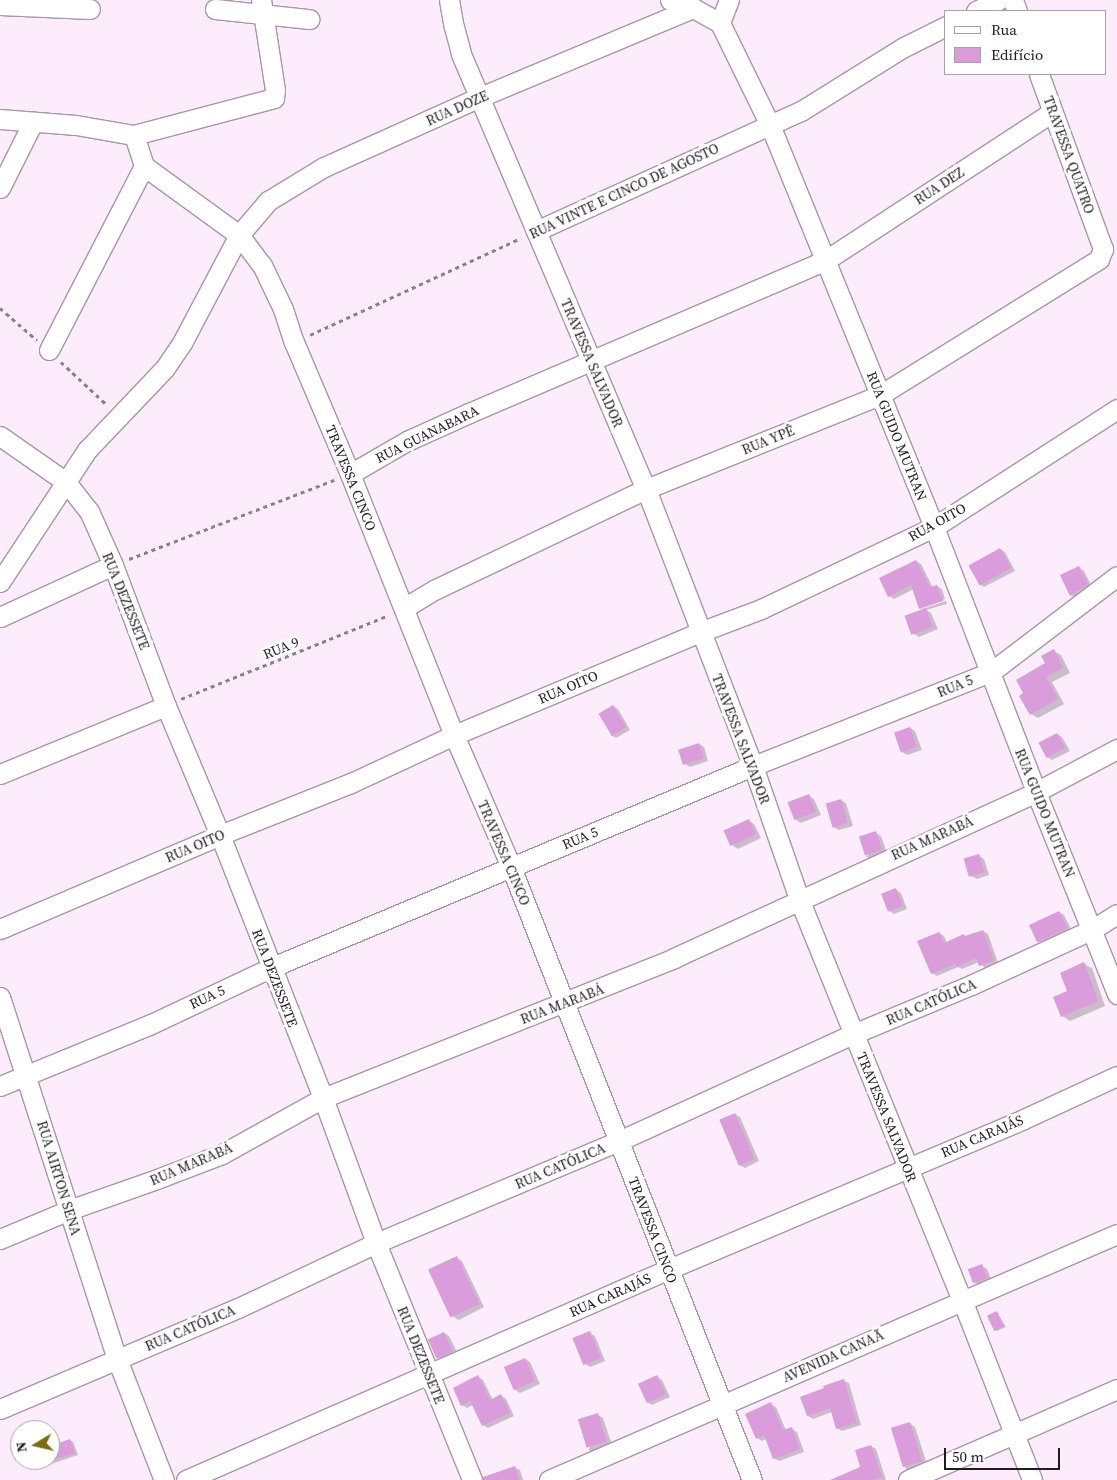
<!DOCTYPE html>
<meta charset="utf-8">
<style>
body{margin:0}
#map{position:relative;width:1117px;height:1480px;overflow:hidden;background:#fdedfc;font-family:"Source Serif 4",serif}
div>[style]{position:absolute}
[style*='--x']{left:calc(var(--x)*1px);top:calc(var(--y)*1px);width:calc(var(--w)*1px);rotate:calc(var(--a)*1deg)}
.shadow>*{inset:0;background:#0003}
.building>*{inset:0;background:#da9cda;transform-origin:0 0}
.path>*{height:2.5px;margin-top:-1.25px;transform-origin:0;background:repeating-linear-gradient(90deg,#8c818b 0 4px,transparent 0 8px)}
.roads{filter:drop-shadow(1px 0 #a896a8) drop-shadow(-1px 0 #a896a8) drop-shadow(0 1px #a896a8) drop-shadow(0 -1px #a896a8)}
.minor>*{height:19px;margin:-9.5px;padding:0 9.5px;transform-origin:9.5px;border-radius:9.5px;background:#fff}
span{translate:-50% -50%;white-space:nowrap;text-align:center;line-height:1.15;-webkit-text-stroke:5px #fff;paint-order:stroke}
.street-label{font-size:14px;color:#211a21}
.legend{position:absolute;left:944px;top:10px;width:162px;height:65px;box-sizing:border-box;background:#fff;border:1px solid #a6a3a6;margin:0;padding:6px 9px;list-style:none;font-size:15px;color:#211a21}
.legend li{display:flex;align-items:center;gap:10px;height:25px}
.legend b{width:25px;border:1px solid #a6a3a6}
.north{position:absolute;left:10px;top:1420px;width:50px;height:50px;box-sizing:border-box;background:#fff;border:1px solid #a6a3a6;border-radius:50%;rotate:261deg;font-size:14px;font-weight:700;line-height:20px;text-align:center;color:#211a21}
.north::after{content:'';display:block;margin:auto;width:18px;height:22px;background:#7a6f0e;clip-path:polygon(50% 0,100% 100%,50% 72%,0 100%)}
.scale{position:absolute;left:944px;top:1448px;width:116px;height:22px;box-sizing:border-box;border:2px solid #211a21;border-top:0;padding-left:6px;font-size:15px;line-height:18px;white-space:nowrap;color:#211a21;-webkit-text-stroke:4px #fff;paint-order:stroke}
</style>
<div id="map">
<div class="shadow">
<div style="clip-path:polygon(1000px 549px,1005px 552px,1015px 571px,984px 587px,979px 584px)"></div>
<div style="clip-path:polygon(916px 561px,921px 564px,933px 588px,937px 586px,942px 589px,945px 599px,922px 606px,922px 609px,946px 601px,947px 604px,926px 610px,931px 613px,938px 629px,919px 637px,914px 634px,924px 610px,920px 608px,914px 589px,894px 599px,889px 596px)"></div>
<div style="clip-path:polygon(1079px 568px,1084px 571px,1092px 587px,1076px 598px,1071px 595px,1062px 576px)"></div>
<div style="clip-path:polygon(1054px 651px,1061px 655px,1070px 673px,1052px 682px,1064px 704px,1038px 718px,1031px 714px)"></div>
<div style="clip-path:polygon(613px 706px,618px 709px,630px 730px,616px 738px,611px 735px)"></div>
<div style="clip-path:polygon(910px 728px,915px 731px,922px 750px,907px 755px,902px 752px)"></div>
<div style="clip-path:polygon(1057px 734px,1062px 737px,1070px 751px,1052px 760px,1047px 757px)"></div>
<div style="clip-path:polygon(699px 744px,704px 747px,708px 761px,690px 767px,685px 764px)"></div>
<div style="clip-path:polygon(809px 796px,814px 799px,821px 815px,801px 823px,796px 820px)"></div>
<div style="clip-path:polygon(841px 800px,846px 803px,853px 826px,839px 830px,833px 827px)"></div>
<div style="clip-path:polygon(749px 821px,754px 824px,761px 838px,738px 849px,733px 846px)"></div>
<div style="clip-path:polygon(876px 833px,881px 836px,887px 853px,872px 860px,867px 857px)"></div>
<div style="clip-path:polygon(979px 856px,984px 859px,989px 875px,977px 879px,971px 876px)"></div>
<div style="clip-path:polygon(896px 890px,901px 893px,907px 909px,894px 914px,889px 911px)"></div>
<div style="clip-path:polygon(1059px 912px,1064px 915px,1072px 931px,1043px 944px,1038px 941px)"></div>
<div style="clip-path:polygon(983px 931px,988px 934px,998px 963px,985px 968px,979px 962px,962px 969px,958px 967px,937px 976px,932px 973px,939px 933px,944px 936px,947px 943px)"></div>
<div style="clip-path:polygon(1084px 964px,1092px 968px,1105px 1006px,1070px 1021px,1062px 1016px,1069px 991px)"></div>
<div style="clip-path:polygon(735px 1114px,740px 1117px,759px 1161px,745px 1168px,739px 1165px,720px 1120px)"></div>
<div style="clip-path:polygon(457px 1258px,462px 1261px,484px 1307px,459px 1320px,454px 1317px)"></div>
<div style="clip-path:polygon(982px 1266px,987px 1269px,992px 1281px,980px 1286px,975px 1283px)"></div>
<div style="clip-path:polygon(997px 1313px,1006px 1327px,997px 1331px,994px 1330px)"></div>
<div style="clip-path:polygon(444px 1333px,449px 1336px,458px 1354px,443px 1360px,438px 1357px)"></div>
<div style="clip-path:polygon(589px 1333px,595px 1336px,605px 1361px,590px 1367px,585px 1364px,574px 1339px)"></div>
<div style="clip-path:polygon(525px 1359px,530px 1362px,540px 1384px,520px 1393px,515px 1390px)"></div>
<div style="clip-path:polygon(478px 1377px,483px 1380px,493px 1400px,501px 1396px,506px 1399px,514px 1416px,488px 1428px,483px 1425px,473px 1405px,467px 1408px,462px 1405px)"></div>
<div style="clip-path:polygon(657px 1377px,662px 1380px,670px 1397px,652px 1405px,647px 1402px)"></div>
<div style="clip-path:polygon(844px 1381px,849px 1383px,861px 1425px,842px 1431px,837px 1428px,832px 1412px,813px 1419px,808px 1416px)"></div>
<div style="clip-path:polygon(770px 1404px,776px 1407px,786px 1430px,792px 1429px,797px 1432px,804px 1452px,779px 1461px,774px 1458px,766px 1439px,762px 1441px,757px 1438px)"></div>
<div style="clip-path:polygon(598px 1415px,603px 1418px,612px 1445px,594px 1453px,589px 1450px)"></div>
<div style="clip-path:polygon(910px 1424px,915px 1427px,927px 1464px,910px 1471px,905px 1468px,893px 1429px)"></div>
<div style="clip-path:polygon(70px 1440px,73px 1442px,78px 1455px,45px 1466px,41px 1464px,39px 1460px,50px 1460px,50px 1447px)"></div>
<div style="clip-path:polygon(871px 1446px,876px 1449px,886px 1480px,841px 1480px,862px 1468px)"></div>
<div style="clip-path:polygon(514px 1467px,520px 1470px,523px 1480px,492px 1480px)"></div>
</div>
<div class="building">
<div style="left:1000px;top:548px;width:23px;height:36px;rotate:61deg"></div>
<div style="clip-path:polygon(916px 560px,930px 587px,937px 585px,943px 601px,919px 609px,911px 585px,888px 597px,879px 578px)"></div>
<div style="clip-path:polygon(1079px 566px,1088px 584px,1070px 596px,1060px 575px)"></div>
<div style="left:926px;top:608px;width:20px;height:23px;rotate:70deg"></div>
<div style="clip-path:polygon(1054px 649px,1063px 668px,1046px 677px,1058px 699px,1030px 715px,1019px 696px,1023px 693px,1016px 680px,1045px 663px,1041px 656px)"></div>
<div style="left:613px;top:705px;width:26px;height:17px;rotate:59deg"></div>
<div style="left:910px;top:727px;width:21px;height:17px;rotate:71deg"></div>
<div style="left:1057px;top:733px;width:17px;height:21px;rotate:62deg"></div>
<div style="left:699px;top:743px;width:16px;height:22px;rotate:72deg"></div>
<div style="left:809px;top:794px;width:19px;height:23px;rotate:69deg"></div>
<div style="left:841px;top:799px;width:25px;height:16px;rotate:74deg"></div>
<div style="left:749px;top:819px;width:17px;height:28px;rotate:66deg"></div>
<div style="left:876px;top:831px;width:20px;height:18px;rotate:72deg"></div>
<div style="left:979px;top:854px;width:19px;height:16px;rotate:74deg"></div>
<div style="left:896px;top:888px;width:19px;height:16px;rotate:69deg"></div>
<div style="left:1059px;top:911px;width:19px;height:33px;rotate:65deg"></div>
<div style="clip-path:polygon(983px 930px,994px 961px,979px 966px,976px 958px,956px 967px,955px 964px,931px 974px,917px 941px,939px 932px,944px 943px,964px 934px,965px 936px)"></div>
<div style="clip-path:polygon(1084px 962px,1098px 1001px,1061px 1017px,1053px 997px,1067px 991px,1060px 973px)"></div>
<div style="left:735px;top:1113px;width:50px;height:17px;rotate:67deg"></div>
<div style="left:457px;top:1256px;width:53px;height:32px;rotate:65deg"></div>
<div style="left:982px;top:1264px;width:15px;height:15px;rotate:70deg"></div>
<div style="left:997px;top:1311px;width:17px;height:11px;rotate:65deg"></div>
<div style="left:590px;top:1331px;width:29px;height:19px;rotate:68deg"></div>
<div style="left:444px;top:1332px;width:21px;height:18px;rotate:65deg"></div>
<div style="left:525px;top:1358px;width:25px;height:23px;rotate:67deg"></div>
<div style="clip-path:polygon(478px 1375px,490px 1400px,501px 1394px,510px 1413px,482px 1426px,470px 1401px,461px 1406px,453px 1388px)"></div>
<div style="left:657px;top:1375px;width:21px;height:21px;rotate:65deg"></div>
<div style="clip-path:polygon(844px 1379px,857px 1423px,836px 1429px,830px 1408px,807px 1416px,800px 1397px,824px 1388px,823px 1386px)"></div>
<div style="clip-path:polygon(771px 1402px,783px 1430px,792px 1427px,800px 1449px,773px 1459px,764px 1435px,756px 1439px,745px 1414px)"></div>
<div style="left:598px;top:1413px;width:30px;height:21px;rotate:73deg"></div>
<div style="left:910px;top:1422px;width:41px;height:20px;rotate:73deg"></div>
<div style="clip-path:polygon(70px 1439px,75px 1453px,50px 1461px,50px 1446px)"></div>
<div style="clip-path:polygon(871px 1445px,882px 1477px,873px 1480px,830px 1480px,860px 1467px,855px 1450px)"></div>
<div style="clip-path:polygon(515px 1466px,519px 1480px,483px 1480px,483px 1477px)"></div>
</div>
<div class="path">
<div style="--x:0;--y:308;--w:49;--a:40.9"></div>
<div style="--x:310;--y:335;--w:232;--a:-24.7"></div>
<div style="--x:61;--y:362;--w:62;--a:43"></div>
<div style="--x:129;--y:559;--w:222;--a:-21.1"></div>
<div style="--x:181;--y:699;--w:224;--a:-22"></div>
</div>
<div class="roads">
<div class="minor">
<div style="--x:449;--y:0;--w:27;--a:80"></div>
<div style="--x:454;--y:27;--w:28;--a:75"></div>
<div style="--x:461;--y:54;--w:473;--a:67"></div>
<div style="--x:646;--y:489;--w:297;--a:68.9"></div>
<div style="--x:753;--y:766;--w:141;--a:70.9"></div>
<div style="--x:799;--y:899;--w:433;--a:67.9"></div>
<div style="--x:962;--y:1300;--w:193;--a:68.7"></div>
<div style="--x:670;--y:0;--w:24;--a:19"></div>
<div style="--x:693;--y:8;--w:31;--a:29"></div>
<div style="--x:720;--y:23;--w:114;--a:63.9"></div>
<div style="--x:770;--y:125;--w:434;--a:67.8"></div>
<div style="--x:934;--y:527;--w:284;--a:68.9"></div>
<div style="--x:1036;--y:792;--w:218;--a:68.1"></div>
<div style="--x:1013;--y:0;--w:12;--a:70"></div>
<div style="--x:0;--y:5;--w:90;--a:2.5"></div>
<div style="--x:215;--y:9;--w:95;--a:6.1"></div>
<div style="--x:976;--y:11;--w:25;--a:-26"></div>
<div style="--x:720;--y:23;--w:25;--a:-69"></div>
<div style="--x:0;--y:119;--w:76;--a:4.5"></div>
<div style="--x:76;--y:125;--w:59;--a:9.8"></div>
<div style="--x:134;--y:135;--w:145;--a:-14.8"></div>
<div style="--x:274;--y:98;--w:8;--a:-83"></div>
<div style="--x:275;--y:90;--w:91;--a:-98.8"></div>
<div style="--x:134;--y:135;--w:33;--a:72"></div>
<div style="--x:144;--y:166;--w:117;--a:36"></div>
<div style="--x:239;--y:235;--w:38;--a:53"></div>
<div style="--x:262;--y:265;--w:49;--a:64.5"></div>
<div style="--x:283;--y:309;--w:35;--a:72"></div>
<div style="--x:294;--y:342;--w:143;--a:67"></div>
<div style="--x:350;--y:474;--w:281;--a:68.3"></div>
<div style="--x:454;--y:735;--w:144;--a:66.6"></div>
<div style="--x:511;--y:867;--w:659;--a:68.54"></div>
<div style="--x:0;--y:188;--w:74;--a:-63.4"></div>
<div style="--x:536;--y:231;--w:291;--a:-24.4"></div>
<div style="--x:801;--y:111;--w:121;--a:-31.9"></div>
<div style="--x:904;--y:47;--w:47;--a:-26.6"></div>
<div style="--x:49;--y:350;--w:207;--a:-62.7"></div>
<div style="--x:0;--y:436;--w:80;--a:34.9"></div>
<div style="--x:66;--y:482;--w:37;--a:52"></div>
<div style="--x:89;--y:511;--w:59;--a:66"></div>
<div style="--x:113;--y:565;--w:151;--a:69.4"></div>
<div style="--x:166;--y:706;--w:140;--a:67.3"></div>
<div style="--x:220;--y:835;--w:282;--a:68.6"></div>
<div style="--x:323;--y:1098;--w:154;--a:69.9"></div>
<div style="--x:376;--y:1243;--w:256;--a:67.9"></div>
<div style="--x:350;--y:474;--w:66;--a:-30.1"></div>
<div style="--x:407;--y:441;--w:68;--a:-24.3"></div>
<div style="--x:469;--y:413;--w:388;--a:-23.2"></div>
<div style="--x:826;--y:260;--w:270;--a:-33.2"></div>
<div style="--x:0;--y:582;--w:158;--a:-56.6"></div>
<div style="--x:87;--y:450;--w:113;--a:-46.4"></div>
<div style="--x:165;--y:368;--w:32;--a:-56"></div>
<div style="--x:183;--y:341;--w:120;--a:-62.2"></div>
<div style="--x:239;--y:235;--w:45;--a:-49.5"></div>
<div style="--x:268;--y:201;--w:66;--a:-31.3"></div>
<div style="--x:324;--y:167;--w:171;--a:-24.2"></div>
<div style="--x:480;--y:97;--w:231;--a:-22.7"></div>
<div style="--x:404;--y:608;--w:37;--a:-31"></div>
<div style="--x:436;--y:589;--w:233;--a:-25.5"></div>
<div style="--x:646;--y:489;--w:252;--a:-21.9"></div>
<div style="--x:880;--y:395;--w:258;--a:-31.8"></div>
<div style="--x:1099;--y:259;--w:11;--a:-68"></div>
<div style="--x:1103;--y:249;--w:186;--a:-110.1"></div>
<div style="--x:0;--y:617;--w:124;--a:-24.7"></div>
<div style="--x:0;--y:774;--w:179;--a:-22.3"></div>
<div style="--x:0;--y:929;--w:239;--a:-23.1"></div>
<div style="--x:220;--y:835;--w:141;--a:-21.7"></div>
<div style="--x:351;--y:783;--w:114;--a:-25"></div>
<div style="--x:454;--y:735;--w:267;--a:-22.7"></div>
<div style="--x:700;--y:632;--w:65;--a:-20.7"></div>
<div style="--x:761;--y:609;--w:191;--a:-25.4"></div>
<div style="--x:934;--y:527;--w:218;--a:-32.8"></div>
<div style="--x:0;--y:997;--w:380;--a:72.1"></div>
<div style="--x:117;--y:1359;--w:130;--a:68.8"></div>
<div style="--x:0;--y:1086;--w:163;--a:-22.3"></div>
<div style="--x:151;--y:1024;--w:132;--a:-25.2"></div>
<div style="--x:270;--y:968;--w:524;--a:-22.7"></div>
<div style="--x:753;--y:766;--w:256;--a:-21.6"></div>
<div style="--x:991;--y:672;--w:158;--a:-37.3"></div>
<div style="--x:0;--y:1239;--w:75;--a:-22.8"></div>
<div style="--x:69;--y:1210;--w:93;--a:-19.4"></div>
<div style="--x:157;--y:1179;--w:70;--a:-21"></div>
<div style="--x:222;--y:1154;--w:115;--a:-29"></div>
<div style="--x:323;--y:1098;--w:378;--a:-21.7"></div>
<div style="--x:674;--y:958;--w:398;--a:-24.6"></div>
<div style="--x:1036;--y:792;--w:92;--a:-28"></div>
<div style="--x:0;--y:1409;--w:259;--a:-23"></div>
<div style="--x:238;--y:1308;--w:153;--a:-25.2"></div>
<div style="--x:376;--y:1243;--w:264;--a:-22.8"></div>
<div style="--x:619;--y:1141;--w:257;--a:-24.6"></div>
<div style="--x:853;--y:1034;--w:128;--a:-22.6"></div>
<div style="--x:971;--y:985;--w:134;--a:-24.7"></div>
<div style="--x:1093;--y:929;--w:28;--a:-32"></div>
<div style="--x:186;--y:1480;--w:527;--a:-23.6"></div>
<div style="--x:669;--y:1269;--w:385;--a:-22.9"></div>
<div style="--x:1024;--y:1119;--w:102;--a:-24.8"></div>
<div style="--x:549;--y:1480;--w:619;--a:-23.42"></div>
<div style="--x:908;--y:1480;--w:228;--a:-23.5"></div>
</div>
</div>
<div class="street-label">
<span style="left:457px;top:108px;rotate:-24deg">RUA DOZE</span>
<span style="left:1069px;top:155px;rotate:70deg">TRAVESSA QUATRO</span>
<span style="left:939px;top:186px;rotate:-33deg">RUA DEZ</span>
<span style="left:624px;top:191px;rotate:-25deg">RUA VINTE E CINCO DE AGOSTO</span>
<span style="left:592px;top:363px;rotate:67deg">TRAVESSA SALVADOR</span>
<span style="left:427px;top:434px;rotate:-26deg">RUA GUANABARA</span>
<span style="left:897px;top:436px;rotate:68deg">RUA GUIDO MUTRAN</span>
<span style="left:768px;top:440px;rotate:-22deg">RUA YPÊ</span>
<span style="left:351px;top:478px;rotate:68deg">TRAVESSA CINCO</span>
<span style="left:937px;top:522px;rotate:-29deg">RUA OITO</span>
<span style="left:126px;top:601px;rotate:68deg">RUA DEZESSETE</span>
<span style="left:281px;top:648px;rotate:-22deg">RUA 9</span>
<span style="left:955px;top:686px;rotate:-22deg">RUA 5</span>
<span style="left:568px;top:687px;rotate:-23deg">RUA OITO</span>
<span style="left:741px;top:739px;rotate:69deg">TRAVESSA SALVADOR</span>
<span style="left:1045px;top:813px;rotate:68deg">RUA GUIDO MUTRAN</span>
<span style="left:580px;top:838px;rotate:-23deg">RUA 5</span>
<span style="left:932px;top:838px;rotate:-24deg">RUA MARABÁ</span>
<span style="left:195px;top:846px;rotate:-23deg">RUA OITO</span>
<span style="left:504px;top:853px;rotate:67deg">TRAVESSA CINCO</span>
<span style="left:275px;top:978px;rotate:69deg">RUA DEZESSETE</span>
<span style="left:207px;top:997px;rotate:-25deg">RUA 5</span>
<span style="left:931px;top:1002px;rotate:-23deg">RUA CATÓLICA</span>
<span style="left:562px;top:1004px;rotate:-21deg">RUA MARABÁ</span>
<span style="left:887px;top:1117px;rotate:68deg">TRAVESSA SALVADOR</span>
<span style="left:982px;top:1136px;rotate:-23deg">RUA CARAJÁS</span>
<span style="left:191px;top:1164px;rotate:-23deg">RUA MARABÁ</span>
<span style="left:560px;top:1166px;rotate:-23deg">RUA CATÓLICA</span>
<span style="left:59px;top:1178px;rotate:73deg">RUA AIRTON SENA</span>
<span style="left:653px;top:1230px;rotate:69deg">TRAVESSA CINCO</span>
<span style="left:610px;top:1295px;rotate:-24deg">RUA CARAJÁS</span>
<span style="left:190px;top:1328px;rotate:-23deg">RUA CATÓLICA</span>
<span style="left:421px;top:1355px;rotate:68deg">RUA DEZESSETE</span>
<span style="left:833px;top:1356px;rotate:-24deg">AVENIDA CANAÃ</span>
</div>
<ul class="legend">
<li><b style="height:6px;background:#fff"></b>Rua</li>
<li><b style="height:14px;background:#da9cda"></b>Edifício</li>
</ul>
<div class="north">N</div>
<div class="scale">50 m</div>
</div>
